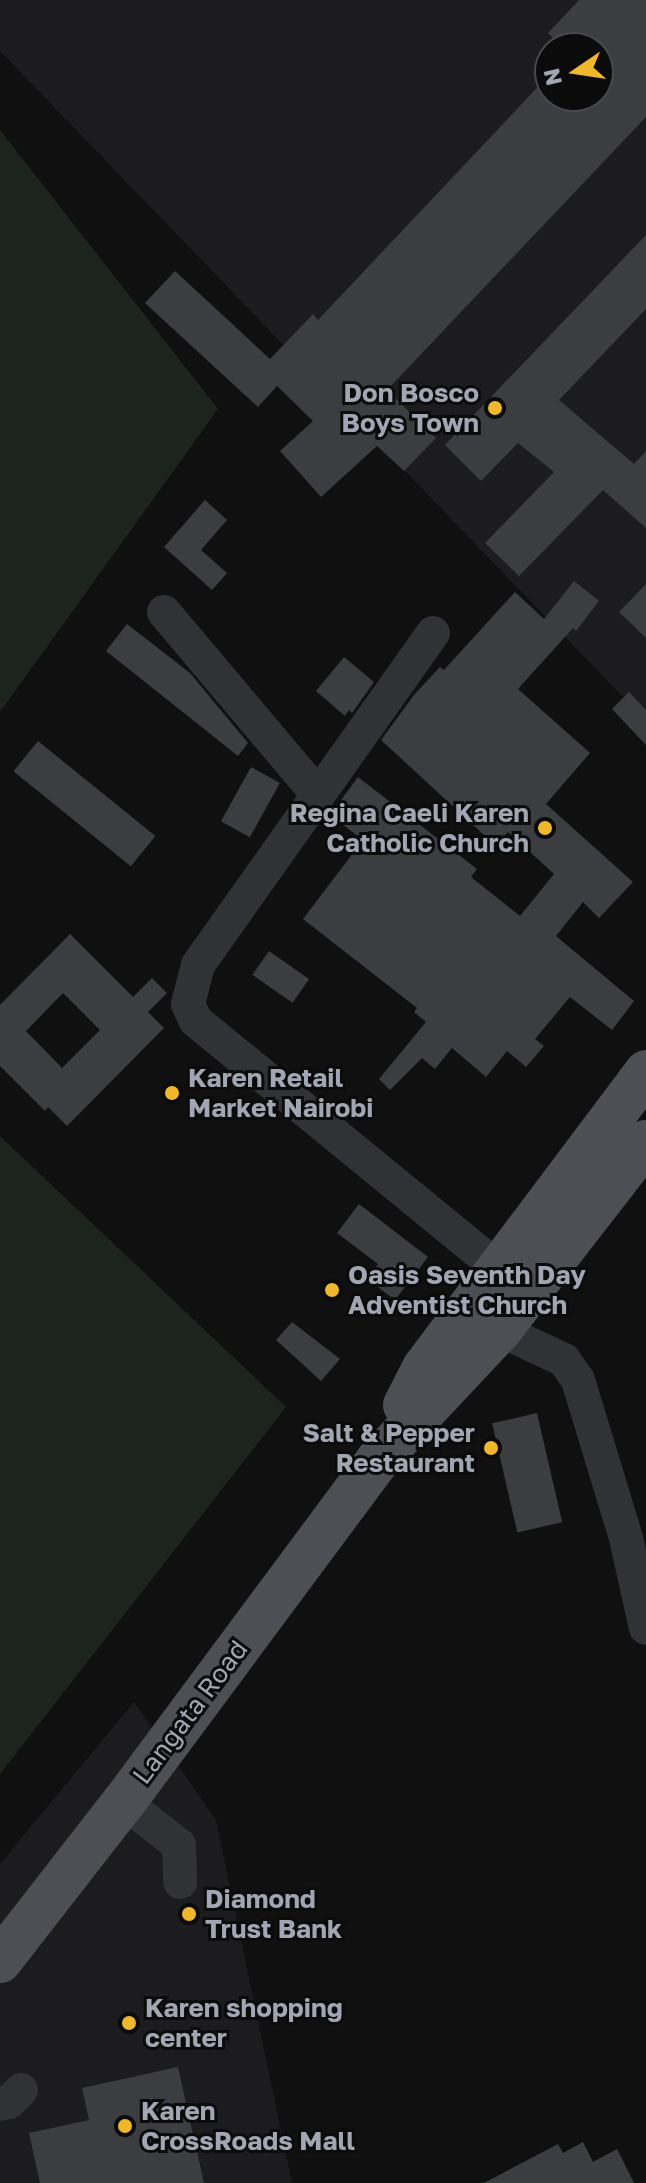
<!DOCTYPE html>
<style>
body{margin:0}
#map{position:relative;width:646px;height:2183px;overflow:hidden;background:#101011;font-family:"Golos Text",sans-serif}
div>[style]{position:absolute}
[style*='--x']{left:calc(var(--x)*1px);top:calc(var(--y)*1px);width:calc(var(--w)*1px);rotate:calc(var(--a)*1deg)}
.built>*{inset:0;background:#1c1c1e}
.green>*{inset:0;background:#1d241e}
.building>*{inset:0;background:#3c3d41;transform-origin:0 0}
.minor>*{height:34px;margin:-17px;padding:0 17px;transform-origin:17px;border-radius:17px;background:#313236}
.major>*{height:44px;margin:-22px;padding:0 22px;transform-origin:22px;border-radius:22px;background:#4d4f55}
.dots>*{width:22px;height:22px;translate:-50% -50%;box-sizing:border-box;border:4px solid #0b0b0c;border-radius:50%}
span{translate:-50% -50%;white-space:nowrap;text-align:center;line-height:1.15;-webkit-text-stroke:6px #0b0b0c;paint-order:stroke}
.poi-label{font-size:26px;color:#a1a6b2;font-weight:700}
.right{translate:-100% -50%;text-align:right}
.left{translate:0 -50%;text-align:left}
.street-label{font-size:26px;color:#a1a6b2}
.north{position:absolute;left:534px;top:32px;width:80px;height:80px;box-sizing:border-box;background:#0b0b0c;border:2px solid #47494e;border-radius:50%;rotate:257deg;font-size:22px;font-weight:700;line-height:32px;text-align:center;color:#a1a6b2}
.north::after{content:'';display:block;margin:auto;width:28px;height:36px;background:#eeb72c;clip-path:polygon(50% 0,100% 100%,50% 72%,0 100%)}
</style>
<div id="map">
<div class="built">
<div style="clip-path:polygon(evenodd,0 0,646px 0,646px 721px,0 51px,0 0,550px 48px,598px 48px,598px 96px,550px 96px,550px 48px)"></div>
<div style="clip-path:polygon(134px 1702px,216px 1820px,292px 2183px,0 2183px,0 1864px)"></div>
</div>
<div class="green">
<div style="clip-path:polygon(0 130px,218px 409px,0 712px)"></div>
<div style="clip-path:polygon(0 1136px,286px 1407px,0 1774px)"></div>
</div>
<div class="building">
<div style="clip-path:polygon(579px 0,646px 0,646px 117px,387px 390px,436px 438px,404px 471px,377px 446px,321px 497px,280px 451px,313px 421px,277px 386px,258px 407px,145px 303px,175px 271px,270px 359px,313px 314px,318px 320px,550px 74px,550px 96px,598px 96px,598px 48px,563px 48px,548px 33px)"></div>
<div style="clip-path:polygon(646px 235px,646px 309px,559px 400px,634px 464px,646px 451px,646px 528px,603px 490px,519px 576px,485px 543px,554px 472px,518px 443px,481px 481px,445px 445px)"></div>
<div style="clip-path:polygon(205px 500px,227px 520px,201px 550px,227px 573px,212px 590px,164px 547px)"></div>
<div style="clip-path:polygon(574px 581px,599px 601px,576px 631px,573px 628px,518px 689px,590px 753px,546px 804px,633px 882px,599px 918px,583px 902px,556px 936px,634px 1001px,612px 1030px,570px 997px,535px 1039px,544px 1046px,526px 1067px,507px 1051px,486px 1077px,452px 1048px,435px 1069px,422px 1058px,390px 1090px,379px 1079px,426px 1022px,414px 1012px,417px 1008px,303px 919px,363px 840px,330px 815px,358px 777px,477px 869px,471px 877px,520px 916px,554px 874px,508px 832px,496px 846px,381px 740px,414px 695px,440px 667px,444px 670px,515px 592px,544px 619px)"></div>
<div style="clip-path:polygon(646px 584px,646px 638px,619px 612px)"></div>
<div style="clip-path:polygon(127px 624px,190px 673px,248px 743px,238px 756px,106px 651px)"></div>
<div style="clip-path:polygon(344px 657px,374px 682px,352px 713px,349px 710px,345px 716px,316px 691px)"></div>
<div style="clip-path:polygon(629px 692px,646px 710px,646px 745px,612px 709px)"></div>
<div style="left:38px;top:741px;width:151px;height:39px;rotate:39deg"></div>
<div style="left:251px;top:767px;width:33px;height:62px;rotate:29deg"></div>
<div style="clip-path:polygon(evenodd,70px 934px,133px 997px,152px 978px,167px 993px,148px 1012px,164px 1028px,67px 1126px,48px 1107px,45px 1111px,0 1066px,0 1005px,70px 934px,63px 993px,100px 1030px,62px 1068px,26px 1031px,63px 993px)"></div>
<div style="left:269px;top:951px;width:49px;height:29px;rotate:35deg"></div>
<div style="clip-path:polygon(359px 1204px,428px 1257px,395px 1300px,367px 1279px,378px 1264px,337px 1233px)"></div>
<div style="clip-path:polygon(292px 1322px,340px 1359px,321px 1381px,276px 1340px)"></div>
<div style="left:537px;top:1413px;width:112px;height:46px;rotate:77deg"></div>
<div style="clip-path:polygon(178px 2067px,204px 2183px,40px 2183px,29px 2133px,89px 2120px,82px 2088px)"></div>
<div style="clip-path:polygon(583px 2142px,593px 2162px,617px 2149px,634px 2183px,484px 2183px,558px 2144px,563px 2153px)"></div>
</div>
<div class="minor">
<div style="--x:164;--y:612;--w:239;--a:49.9"></div>
<div style="--x:433;--y:633;--w:407;--a:125.3"></div>
<div style="--x:198;--y:965;--w:40;--a:104.4"></div>
<div style="--x:188;--y:1004;--w:17;--a:66"></div>
<div style="--x:195;--y:1020;--w:394;--a:39.3"></div>
<div style="--x:500;--y:1330;--w:71;--a:25.1"></div>
<div style="--x:564;--y:1360;--w:24;--a:55"></div>
<div style="--x:578;--y:1380;--w:165;--a:73.1"></div>
<div style="--x:626;--y:1538;--w:92;--a:77.5"></div>
<div style="--x:124;--y:1802;--w:70;--a:38"></div>
<div style="--x:179;--y:1845;--w:37;--a:88"></div>
<div style="--x:0;--y:2104;--w:9;--a:-13"></div>
<div style="--x:9;--y:2102;--w:17;--a:-45"></div>
</div>
<div class="major">
<div style="--x:405;--y:1405;--w:42;--a:-62.8"></div>
<div style="--x:424;--y:1368;--w:370;--a:-53.1"></div>
<div style="--x:0;--y:1961;--w:202;--a:-52.1"></div>
<div style="--x:124;--y:1802;--w:425;--a:-53.4"></div>
<div style="--x:377;--y:1461;--w:180;--a:-46.8"></div>
<div style="--x:500;--y:1330;--w:238;--a:-52.2"></div>
</div>
<div class="dots">
<div style="left:495px;top:408px;background:#eeb72c"></div>
<div style="left:545px;top:828px;background:#eeb72c"></div>
<div style="left:172px;top:1093px;background:#eeb72c"></div>
<div style="left:332px;top:1290px;background:#eeb72c"></div>
<div style="left:491px;top:1448px;background:#eeb72c"></div>
<div style="left:189px;top:1914px;background:#eeb72c"></div>
<div style="left:129px;top:2023px;background:#eeb72c"></div>
<div style="left:125px;top:2126px;background:#eeb72c"></div>
</div>
<div class="poi-label">
<span class="right" style="left:479px;top:408px">Don Bosco<br>Boys Town</span>
<span class="right" style="left:529px;top:828px">Regina Caeli Karen<br>Catholic Church</span>
<span class="left" style="left:188px;top:1093px">Karen Retail<br>Market Nairobi</span>
<span class="left" style="left:348px;top:1290px">Oasis Seventh Day<br>Adventist Church</span>
<span class="right" style="left:475px;top:1448px">Salt &amp; Pepper<br>Restaurant</span>
<span class="left" style="left:205px;top:1914px">Diamond<br>Trust Bank</span>
<span class="left" style="left:145px;top:2023px">Karen shopping<br>center</span>
<span class="left" style="left:141px;top:2126px">Karen<br>CrossRoads Mall</span>
</div>
<div class="street-label">
<span style="left:190px;top:1712px;rotate:-53deg">Langata Road</span>
</div>
<div class="north">N</div>
</div>
